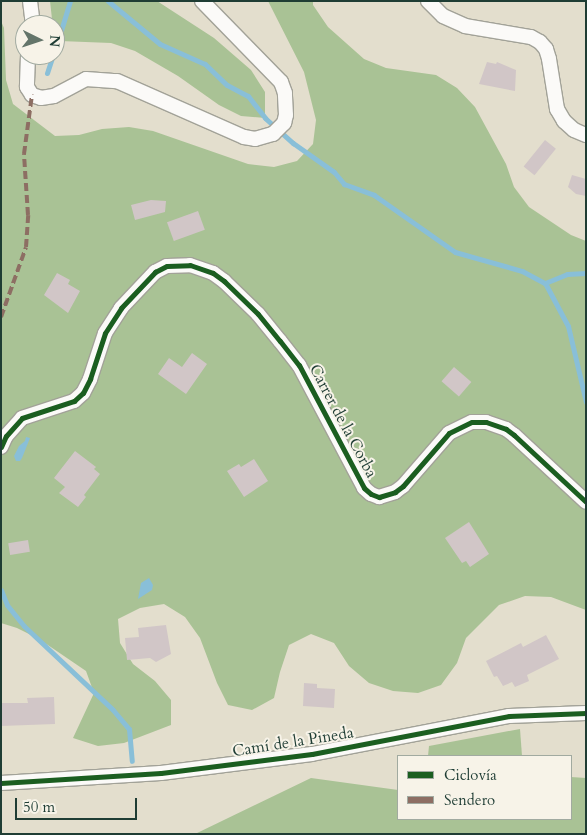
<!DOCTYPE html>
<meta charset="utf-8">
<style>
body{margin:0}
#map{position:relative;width:587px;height:835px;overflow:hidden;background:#e3decd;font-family:Cardo,serif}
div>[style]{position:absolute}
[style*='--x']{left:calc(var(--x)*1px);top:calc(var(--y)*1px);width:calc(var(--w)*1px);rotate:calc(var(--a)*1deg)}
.forest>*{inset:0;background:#a9c295}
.water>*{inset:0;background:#89bfd8}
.stream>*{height:5px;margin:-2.5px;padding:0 2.5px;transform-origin:2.5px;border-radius:2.5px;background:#89bfd8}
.building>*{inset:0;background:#d1c6c7;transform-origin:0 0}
.roads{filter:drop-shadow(1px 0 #a2a298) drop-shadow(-1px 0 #a2a298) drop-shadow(0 1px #a2a298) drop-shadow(0 -1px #a2a298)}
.street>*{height:14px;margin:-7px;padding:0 7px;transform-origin:7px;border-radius:7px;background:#fbfaf8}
.quiet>*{height:4px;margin-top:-2px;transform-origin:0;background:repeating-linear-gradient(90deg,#8d6e63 0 8px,transparent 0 12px)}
.cycleway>*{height:5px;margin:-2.5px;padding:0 2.5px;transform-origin:2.5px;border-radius:2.5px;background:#1b5e20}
span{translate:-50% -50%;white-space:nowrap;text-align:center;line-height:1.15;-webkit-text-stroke:4px #f7f3e8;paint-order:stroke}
.street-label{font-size:16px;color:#1f3d34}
.frame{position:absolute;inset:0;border:2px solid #1f3d34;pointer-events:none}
.legend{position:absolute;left:397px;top:755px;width:175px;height:65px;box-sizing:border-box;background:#f7f3e8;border:1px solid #a1aaa0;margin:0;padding:6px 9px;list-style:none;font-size:15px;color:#1f3d34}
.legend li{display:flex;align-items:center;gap:10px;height:25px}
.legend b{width:25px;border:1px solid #a1aaa0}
.north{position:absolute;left:15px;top:15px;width:50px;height:50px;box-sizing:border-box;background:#f7f3e8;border:1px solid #a1aaa0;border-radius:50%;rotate:94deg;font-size:14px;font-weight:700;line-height:20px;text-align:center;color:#1f3d34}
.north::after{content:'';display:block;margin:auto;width:18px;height:22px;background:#64756a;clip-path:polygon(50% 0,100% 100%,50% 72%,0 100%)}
.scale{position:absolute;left:15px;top:798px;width:122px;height:22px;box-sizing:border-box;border:2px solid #1f3d34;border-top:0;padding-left:6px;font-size:15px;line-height:18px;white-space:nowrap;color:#1f3d34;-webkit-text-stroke:4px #f7f3e8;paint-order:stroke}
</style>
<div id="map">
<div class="forest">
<div style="clip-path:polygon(50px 1px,157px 1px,214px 38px,251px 70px,265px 92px,265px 118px,241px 116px,219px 105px,178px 76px,135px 51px,111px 43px,60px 41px,52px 19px)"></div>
<div style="clip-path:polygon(268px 1px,313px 1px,313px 5px,328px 27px,364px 59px,386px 68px,436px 75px,457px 88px,475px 107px,506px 164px,514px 187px,529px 207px,571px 235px,586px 241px,586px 610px,551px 597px,525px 596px,499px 605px,466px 638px,457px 663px,441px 685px,418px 693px,393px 691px,369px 683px,349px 666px,334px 643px,311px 634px,289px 645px,280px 672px,274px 698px,252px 710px,228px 705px,217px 683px,200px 638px,185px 617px,164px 604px,140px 608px,118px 619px,120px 643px,133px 664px,155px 681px,171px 700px,171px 725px,124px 743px,98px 746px,73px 738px,94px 693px,86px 671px,39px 639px,17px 628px,1px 623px,1px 21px,4px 28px,6px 80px,13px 104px,55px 136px,79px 135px,102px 129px,129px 127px,153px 131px,248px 164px,274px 167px,297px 161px,313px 144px,316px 120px,304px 72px)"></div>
<div style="clip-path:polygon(520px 729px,522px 756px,428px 756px,429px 746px)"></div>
<div style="clip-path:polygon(571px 777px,586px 778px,586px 834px,195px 834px,311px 778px,398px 790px,398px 819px,571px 819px)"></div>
</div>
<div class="water">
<div style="clip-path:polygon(26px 437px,30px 438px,22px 458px,20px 461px,16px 461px,14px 456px,19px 446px,25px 441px)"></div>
<div style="clip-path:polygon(149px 578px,153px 585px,152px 590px,138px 599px,141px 583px)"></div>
</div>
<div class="stream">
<div style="--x:108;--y:1;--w:67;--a:39.6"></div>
<div style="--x:160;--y:44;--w:49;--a:24"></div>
<div style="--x:205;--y:64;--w:30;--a:44"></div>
<div style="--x:227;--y:85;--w:24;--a:28"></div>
<div style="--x:248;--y:96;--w:28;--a:52"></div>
<div style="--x:265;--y:118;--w:38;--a:42"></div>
<div style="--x:293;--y:143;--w:50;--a:35.3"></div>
<div style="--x:334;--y:172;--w:16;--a:50"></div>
<div style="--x:344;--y:184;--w:32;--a:20"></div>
<div style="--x:374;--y:195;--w:99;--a:35.1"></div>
<div style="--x:455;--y:252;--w:70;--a:15.8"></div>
<div style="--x:522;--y:271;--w:26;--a:28"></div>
<div style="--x:545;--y:283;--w:49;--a:61.9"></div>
<div style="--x:568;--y:326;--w:78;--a:76.7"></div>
<div style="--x:55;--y:50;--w:51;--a:-73"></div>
<div style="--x:47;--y:73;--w:19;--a:-72"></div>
<div style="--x:545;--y:283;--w:24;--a:-22"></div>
<div style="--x:567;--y:274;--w:19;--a:-3"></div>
<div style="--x:1;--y:590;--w:16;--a:68"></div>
<div style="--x:7;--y:605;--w:27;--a:51"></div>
<div style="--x:24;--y:626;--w:122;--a:43.3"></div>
<div style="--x:113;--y:710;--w:25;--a:50"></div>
<div style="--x:129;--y:729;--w:32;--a:85"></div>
</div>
<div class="building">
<div style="clip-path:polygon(487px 62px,496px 64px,497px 62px,516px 70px,515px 91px,479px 84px)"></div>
<div style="left:545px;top:140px;width:14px;height:34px;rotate:39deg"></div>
<div style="clip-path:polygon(572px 175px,586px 179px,586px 196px,576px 194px,568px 187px)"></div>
<div style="clip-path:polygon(151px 200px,166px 201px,165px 212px,135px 220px,131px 205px)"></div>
<div style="left:198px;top:211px;width:20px;height:33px;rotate:70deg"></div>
<div style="clip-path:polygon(57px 273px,70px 280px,68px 284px,80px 291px,68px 313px,44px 295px)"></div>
<div style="clip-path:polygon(192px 353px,207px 364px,186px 394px,158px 374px,169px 358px,182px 367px)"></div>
<div style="left:454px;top:367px;width:23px;height:19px;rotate:41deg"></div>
<div style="clip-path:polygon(75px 451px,96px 467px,94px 469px,100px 474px,84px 495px,86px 497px,78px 507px,59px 493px,65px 487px,54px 478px)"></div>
<div style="clip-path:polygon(254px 459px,268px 481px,244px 497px,227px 471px,239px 464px,241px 467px)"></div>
<div style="clip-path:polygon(469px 522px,489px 554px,470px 567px,466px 561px,462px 563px,445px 538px)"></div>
<div style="left:28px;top:540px;width:12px;height:20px;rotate:81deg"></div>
<div style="clip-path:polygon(166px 625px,171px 654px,156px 662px,150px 658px,127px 660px,125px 638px,139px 637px,138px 628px)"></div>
<div style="clip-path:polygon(546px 635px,559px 659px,527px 675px,529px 681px,515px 687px,512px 682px,503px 686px,497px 676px,494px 677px,486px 661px,521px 643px,523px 647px)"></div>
<div style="clip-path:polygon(304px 683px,317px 684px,317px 688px,335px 689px,334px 708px,303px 706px)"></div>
<div style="clip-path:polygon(54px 697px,55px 724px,1px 726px,1px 703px,28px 703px,27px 698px)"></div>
</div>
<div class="roads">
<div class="street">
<div style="--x:30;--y:1;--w:24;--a:83"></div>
<div style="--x:428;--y:1;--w:21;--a:45"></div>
<div style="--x:443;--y:16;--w:24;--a:24"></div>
<div style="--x:465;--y:26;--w:67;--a:9.5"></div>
<div style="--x:531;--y:37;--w:10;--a:29"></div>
<div style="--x:540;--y:42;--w:9;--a:49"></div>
<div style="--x:546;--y:49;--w:10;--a:73"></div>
<div style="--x:549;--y:59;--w:51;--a:80.9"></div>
<div style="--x:557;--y:109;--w:14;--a:60"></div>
<div style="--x:564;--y:121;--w:13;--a:42"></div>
<div style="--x:574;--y:130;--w:13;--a:23"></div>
<div style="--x:28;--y:55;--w:32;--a:92"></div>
<div style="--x:27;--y:87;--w:9;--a:58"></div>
<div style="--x:32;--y:95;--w:9;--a:18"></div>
<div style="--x:41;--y:98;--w:13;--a:-9"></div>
<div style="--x:54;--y:96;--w:36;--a:-28"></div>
<div style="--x:86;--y:79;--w:31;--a:4"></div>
<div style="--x:117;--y:81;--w:139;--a:23.8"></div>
<div style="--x:244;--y:137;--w:11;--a:10"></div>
<div style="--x:255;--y:139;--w:19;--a:-16"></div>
<div style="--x:273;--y:134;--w:16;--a:-45"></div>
<div style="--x:284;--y:123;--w:8;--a:-76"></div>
<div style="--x:286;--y:115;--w:22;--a:-93"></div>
<div style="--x:285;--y:93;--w:12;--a:-110"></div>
<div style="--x:281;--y:82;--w:113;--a:-134.3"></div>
<div style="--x:1;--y:447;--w:12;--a:-66"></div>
<div style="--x:6;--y:436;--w:24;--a:-48"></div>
<div style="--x:22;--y:418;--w:55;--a:-18.1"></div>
<div style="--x:74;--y:401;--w:12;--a:-42"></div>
<div style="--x:83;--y:393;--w:16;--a:-63"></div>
<div style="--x:90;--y:379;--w:48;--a:-71.9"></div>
<div style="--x:105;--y:333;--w:30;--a:-57"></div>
<div style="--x:121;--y:308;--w:50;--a:-46.6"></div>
<div style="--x:155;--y:272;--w:13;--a:-27"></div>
<div style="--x:167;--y:266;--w:23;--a:-2"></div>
<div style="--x:190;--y:265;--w:24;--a:19"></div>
<div style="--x:213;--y:273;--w:14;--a:36"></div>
<div style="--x:224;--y:281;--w:47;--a:44.1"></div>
<div style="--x:258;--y:314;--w:35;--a:51"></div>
<div style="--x:280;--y:341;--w:31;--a:52"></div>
<div style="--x:299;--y:365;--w:139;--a:62.1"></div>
<div style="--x:364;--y:488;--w:9;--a:41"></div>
<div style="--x:371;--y:494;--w:9;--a:21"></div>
<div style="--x:379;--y:497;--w:17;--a:-17"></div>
<div style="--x:395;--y:492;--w:10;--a:-37"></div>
<div style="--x:403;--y:486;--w:70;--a:-49"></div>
<div style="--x:449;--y:433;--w:25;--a:-26"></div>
<div style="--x:472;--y:422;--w:14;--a:0"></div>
<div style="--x:486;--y:422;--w:21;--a:19"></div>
<div style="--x:506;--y:429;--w:10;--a:37"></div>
<div style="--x:514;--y:435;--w:98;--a:42.9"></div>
<div style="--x:1;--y:783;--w:160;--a:-3.6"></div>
<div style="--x:161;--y:773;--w:152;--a:-7.2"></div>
<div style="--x:312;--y:754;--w:201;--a:-10.9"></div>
<div style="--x:509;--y:716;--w:77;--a:-2.2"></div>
</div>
</div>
<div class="quiet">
<div style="--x:1;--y:317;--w:74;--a:-70.3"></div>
<div style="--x:26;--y:247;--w:32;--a:-86"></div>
<div style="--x:28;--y:215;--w:61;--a:-93.8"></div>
<div style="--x:24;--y:154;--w:60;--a:-82.3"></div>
</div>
<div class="cycleway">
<div style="--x:1;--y:447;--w:12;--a:-66"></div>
<div style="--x:6;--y:436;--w:24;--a:-48"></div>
<div style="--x:22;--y:418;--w:55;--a:-18.1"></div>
<div style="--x:74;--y:401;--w:12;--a:-42"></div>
<div style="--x:83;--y:393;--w:16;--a:-63"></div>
<div style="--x:90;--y:379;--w:48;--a:-71.9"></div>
<div style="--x:105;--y:333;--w:30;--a:-57"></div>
<div style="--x:121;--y:308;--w:50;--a:-46.6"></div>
<div style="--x:155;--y:272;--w:13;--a:-27"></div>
<div style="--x:167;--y:266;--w:23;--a:-2"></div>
<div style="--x:190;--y:265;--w:24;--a:19"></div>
<div style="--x:213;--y:273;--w:14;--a:36"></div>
<div style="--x:224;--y:281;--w:47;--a:44.1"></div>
<div style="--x:258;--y:314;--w:35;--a:51"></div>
<div style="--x:280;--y:341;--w:31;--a:52"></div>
<div style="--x:299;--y:365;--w:139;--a:62.1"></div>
<div style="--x:364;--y:488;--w:9;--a:41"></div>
<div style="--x:371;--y:494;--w:9;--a:21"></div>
<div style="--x:379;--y:497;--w:17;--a:-17"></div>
<div style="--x:395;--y:492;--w:10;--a:-37"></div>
<div style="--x:403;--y:486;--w:70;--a:-49"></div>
<div style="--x:449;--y:433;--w:25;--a:-26"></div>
<div style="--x:472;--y:422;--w:14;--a:0"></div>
<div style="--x:486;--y:422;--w:21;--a:19"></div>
<div style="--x:506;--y:429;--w:10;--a:37"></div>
<div style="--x:514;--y:435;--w:98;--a:42.9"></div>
<div style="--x:1;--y:783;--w:160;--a:-3.6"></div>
<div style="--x:161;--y:773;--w:152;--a:-7.2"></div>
<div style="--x:312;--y:754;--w:201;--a:-10.9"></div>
<div style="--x:509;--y:716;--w:77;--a:-2.2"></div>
</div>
<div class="street-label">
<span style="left:343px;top:421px;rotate:62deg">Carrer de la Corba</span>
<span style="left:293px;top:742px;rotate:-9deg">Camí de la Pineda</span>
</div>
<div class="frame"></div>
<ul class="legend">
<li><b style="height:6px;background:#1b5e20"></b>Ciclovía</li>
<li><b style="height:6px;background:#8d6e63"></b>Sendero</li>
</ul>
<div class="north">N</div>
<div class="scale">50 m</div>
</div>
